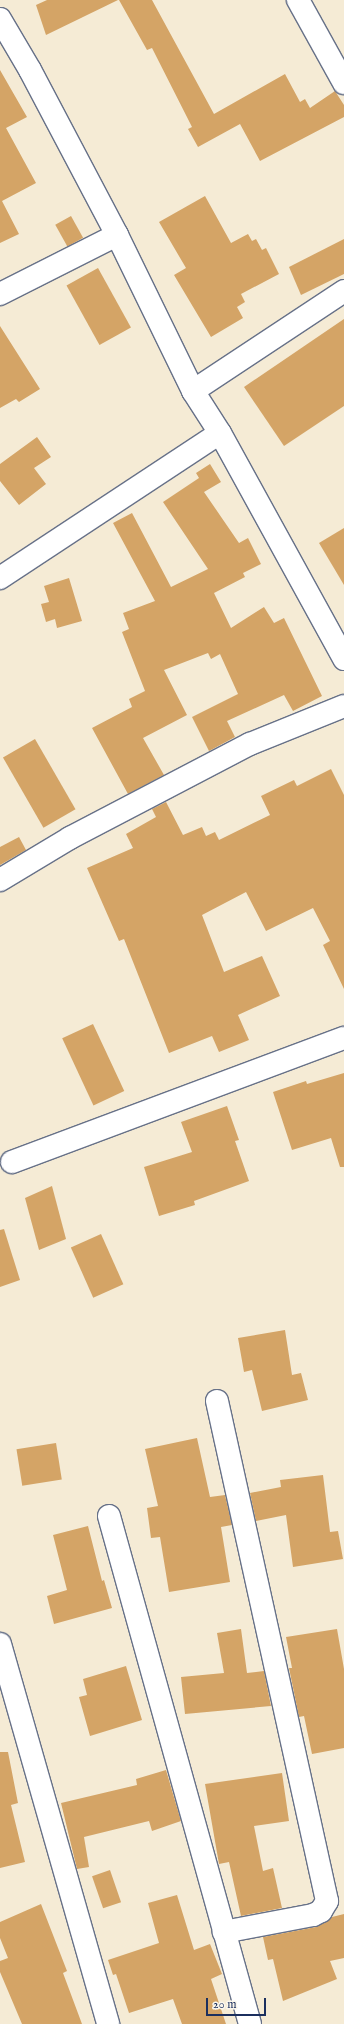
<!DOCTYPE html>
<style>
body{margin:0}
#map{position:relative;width:344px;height:2024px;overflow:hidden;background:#f5ebd5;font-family:"IM FELL English",serif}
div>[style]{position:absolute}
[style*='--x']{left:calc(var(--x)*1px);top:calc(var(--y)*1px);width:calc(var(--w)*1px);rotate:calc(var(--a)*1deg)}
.building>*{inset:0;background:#d4a466;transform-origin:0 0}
.roads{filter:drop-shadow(1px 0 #677188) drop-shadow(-1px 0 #677188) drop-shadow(0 1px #677188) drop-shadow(0 -1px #677188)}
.street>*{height:22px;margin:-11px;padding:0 11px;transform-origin:11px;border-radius:11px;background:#fff}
.secondary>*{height:22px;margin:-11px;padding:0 11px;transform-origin:11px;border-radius:11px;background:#fff}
span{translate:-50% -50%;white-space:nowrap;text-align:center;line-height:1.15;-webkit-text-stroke:4px #fbf7ec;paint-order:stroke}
.scale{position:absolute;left:206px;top:1998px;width:60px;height:18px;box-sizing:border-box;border:2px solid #1b2f5e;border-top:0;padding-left:5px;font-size:12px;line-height:14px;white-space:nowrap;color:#1b2f5e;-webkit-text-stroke:3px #fbf7ec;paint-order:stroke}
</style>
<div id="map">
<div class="building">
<div style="clip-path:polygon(47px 0,118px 0,46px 35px,36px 5px)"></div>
<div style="clip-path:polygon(119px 0,152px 0,214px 114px,285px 74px,300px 102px,305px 99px,310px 108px,335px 91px,344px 105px,344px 117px,260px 161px,240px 124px,198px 147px,188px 129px,192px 127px,152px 48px,147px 50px)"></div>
<div style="clip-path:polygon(0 70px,27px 117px,6px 128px,36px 183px,2px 201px,19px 234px,0 243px)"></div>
<div style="clip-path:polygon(205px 196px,231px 243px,248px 234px,252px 241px,256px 239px,262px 250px,266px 248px,279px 274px,241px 294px,245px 302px,237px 307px,243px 318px,211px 337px,174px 275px,186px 268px,159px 222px)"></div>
<div style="left:71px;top:216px;width:25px;height:18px;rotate:61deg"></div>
<div style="clip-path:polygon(344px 239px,344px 274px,301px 295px,289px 267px)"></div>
<div style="left:98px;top:268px;width:68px;height:36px;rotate:61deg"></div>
<div style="clip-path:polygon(344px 319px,344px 406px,284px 446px,244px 387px)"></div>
<div style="clip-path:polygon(0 326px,40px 389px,19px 402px,16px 399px,0 408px)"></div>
<div style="clip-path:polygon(37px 437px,51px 457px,34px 468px,46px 484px,19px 505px,0 481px,0 464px)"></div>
<div style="clip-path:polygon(210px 464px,221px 482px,204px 492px,239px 543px,248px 538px,261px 564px,243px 573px,245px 577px,214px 593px,231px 628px,264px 607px,274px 623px,284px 618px,322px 696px,293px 711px,284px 695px,227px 721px,235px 737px,209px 751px,192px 717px,238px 694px,220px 654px,211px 659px,208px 653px,164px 670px,187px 715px,143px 738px,164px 775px,128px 794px,92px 728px,132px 707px,129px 699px,145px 691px,122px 632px,129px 629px,123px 613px,155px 601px,113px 523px,132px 513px,171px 587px,208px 569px,163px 502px,199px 478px,196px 473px)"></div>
<div style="clip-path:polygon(344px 528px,344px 585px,319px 543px)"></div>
<div style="clip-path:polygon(69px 578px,82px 621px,57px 628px,55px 619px,46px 622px,41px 604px,49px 602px,44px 586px)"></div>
<div style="left:35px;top:739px;width:81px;height:37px;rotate:60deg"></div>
<div style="clip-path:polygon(331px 769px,344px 795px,344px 989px,323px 945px,330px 941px,313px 908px,266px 931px,246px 892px,202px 915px,224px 972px,262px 956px,280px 996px,238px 1015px,249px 1040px,219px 1052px,212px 1036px,169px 1053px,124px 939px,119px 941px,87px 868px,133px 848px,126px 834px,156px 817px,152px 809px,166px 802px,183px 835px,202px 827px,206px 836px,215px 832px,219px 840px,270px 815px,261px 796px,294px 780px,297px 786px)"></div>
<div style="clip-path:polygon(19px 837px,26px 850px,0 865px,0 847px)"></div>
<div style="left:93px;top:1024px;width:74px;height:34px;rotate:65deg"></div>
<div style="clip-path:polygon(344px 1073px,344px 1167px,340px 1167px,331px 1138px,292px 1150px,273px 1092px,306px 1081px,307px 1084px)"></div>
<div style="clip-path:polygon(227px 1106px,239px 1140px,235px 1141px,249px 1181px,194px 1201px,195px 1205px,159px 1216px,144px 1167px,192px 1152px,181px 1122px)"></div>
<div style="clip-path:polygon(52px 1186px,66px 1239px,39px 1250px,25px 1198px)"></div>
<div style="clip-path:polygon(4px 1229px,20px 1280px,0 1287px,0 1230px)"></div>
<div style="left:101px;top:1234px;width:55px;height:33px;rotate:66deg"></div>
<div style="clip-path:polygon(285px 1330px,292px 1375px,301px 1373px,308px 1400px,262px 1411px,252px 1370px,244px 1372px,238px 1338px)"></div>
<div style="clip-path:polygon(197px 1438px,210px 1497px,225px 1495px,232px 1525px,221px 1527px,230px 1582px,169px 1592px,160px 1537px,151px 1538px,147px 1508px,158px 1506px,145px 1449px)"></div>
<div style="left:56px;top:1443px;width:37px;height:40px;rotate:81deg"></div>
<div style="clip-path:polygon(323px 1475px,330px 1532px,338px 1531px,343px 1559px,293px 1567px,286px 1515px,256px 1521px,250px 1493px,281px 1487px,280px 1480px)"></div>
<div style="clip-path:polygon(88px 1526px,102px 1581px,104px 1580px,112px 1608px,54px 1624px,47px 1596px,67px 1590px,53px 1535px)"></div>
<div style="clip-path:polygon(241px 1629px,247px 1673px,264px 1671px,271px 1706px,185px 1714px,181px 1677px,224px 1673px,217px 1633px)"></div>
<div style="clip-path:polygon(337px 1629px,344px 1669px,344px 1748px,312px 1754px,304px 1716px,299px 1717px,289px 1668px,292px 1668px,286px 1637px)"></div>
<div style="clip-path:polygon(126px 1666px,142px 1720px,90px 1736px,79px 1697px,87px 1695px,83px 1679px)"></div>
<div style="clip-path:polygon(0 1752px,8px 1752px,18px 1803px,11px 1805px,25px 1862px,0 1868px)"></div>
<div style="clip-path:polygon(166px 1770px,181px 1821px,152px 1831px,149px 1821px,84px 1837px,89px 1867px,77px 1869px,61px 1803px,137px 1785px,136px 1779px)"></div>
<div style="clip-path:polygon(282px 1773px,289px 1821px,254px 1826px,263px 1871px,273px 1868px,282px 1908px,241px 1916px,229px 1862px,219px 1864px,205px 1784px)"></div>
<div style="left:110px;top:1870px;width:34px;height:19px;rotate:71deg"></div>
<div style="clip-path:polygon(177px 1895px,194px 1950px,210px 1944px,222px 1974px,211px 1979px,226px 2024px,182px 2024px,173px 1999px,129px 2013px,116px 1974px,113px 1975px,108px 1960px,159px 1943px,148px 1903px)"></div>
<div style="clip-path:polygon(41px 1904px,67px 1971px,63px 1973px,82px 2024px,22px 2024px,0 1972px,0 1961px,8px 1958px,0 1938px,0 1922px)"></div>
<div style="clip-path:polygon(344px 1914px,344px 1958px,330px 1961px,337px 1979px,283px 2001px,273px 1959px,268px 1960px,263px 1937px,316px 1927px,332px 1917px)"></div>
</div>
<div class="roads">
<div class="street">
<div style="--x:0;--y:19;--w:59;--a:59.5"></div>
<div style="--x:30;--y:70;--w:187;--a:62.2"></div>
<div style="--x:117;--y:235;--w:174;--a:64"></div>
<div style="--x:193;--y:391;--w:50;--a:57.3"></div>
<div style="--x:220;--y:433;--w:258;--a:61.2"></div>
<div style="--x:0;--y:294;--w:131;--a:-26.8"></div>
<div style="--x:193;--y:391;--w:181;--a:-33.5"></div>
<div style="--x:0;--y:578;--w:263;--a:-33.4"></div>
<div style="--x:0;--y:880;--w:82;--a:-31"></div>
<div style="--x:70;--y:838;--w:203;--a:-27.6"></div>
<div style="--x:250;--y:744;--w:101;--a:-22"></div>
<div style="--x:12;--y:1162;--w:354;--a:-20.5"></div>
<div style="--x:217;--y:1401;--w:512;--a:77.59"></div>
<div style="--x:327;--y:1901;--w:12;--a:121"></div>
<div style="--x:321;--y:1911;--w:9;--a:153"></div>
<div style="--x:313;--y:1915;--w:91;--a:169.2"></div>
<div style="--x:109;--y:1516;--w:527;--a:74.49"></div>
<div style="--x:0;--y:1644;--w:395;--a:74.1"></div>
</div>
<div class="secondary">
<div style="--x:298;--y:0;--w:95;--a:61"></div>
</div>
</div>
<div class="scale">20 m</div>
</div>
